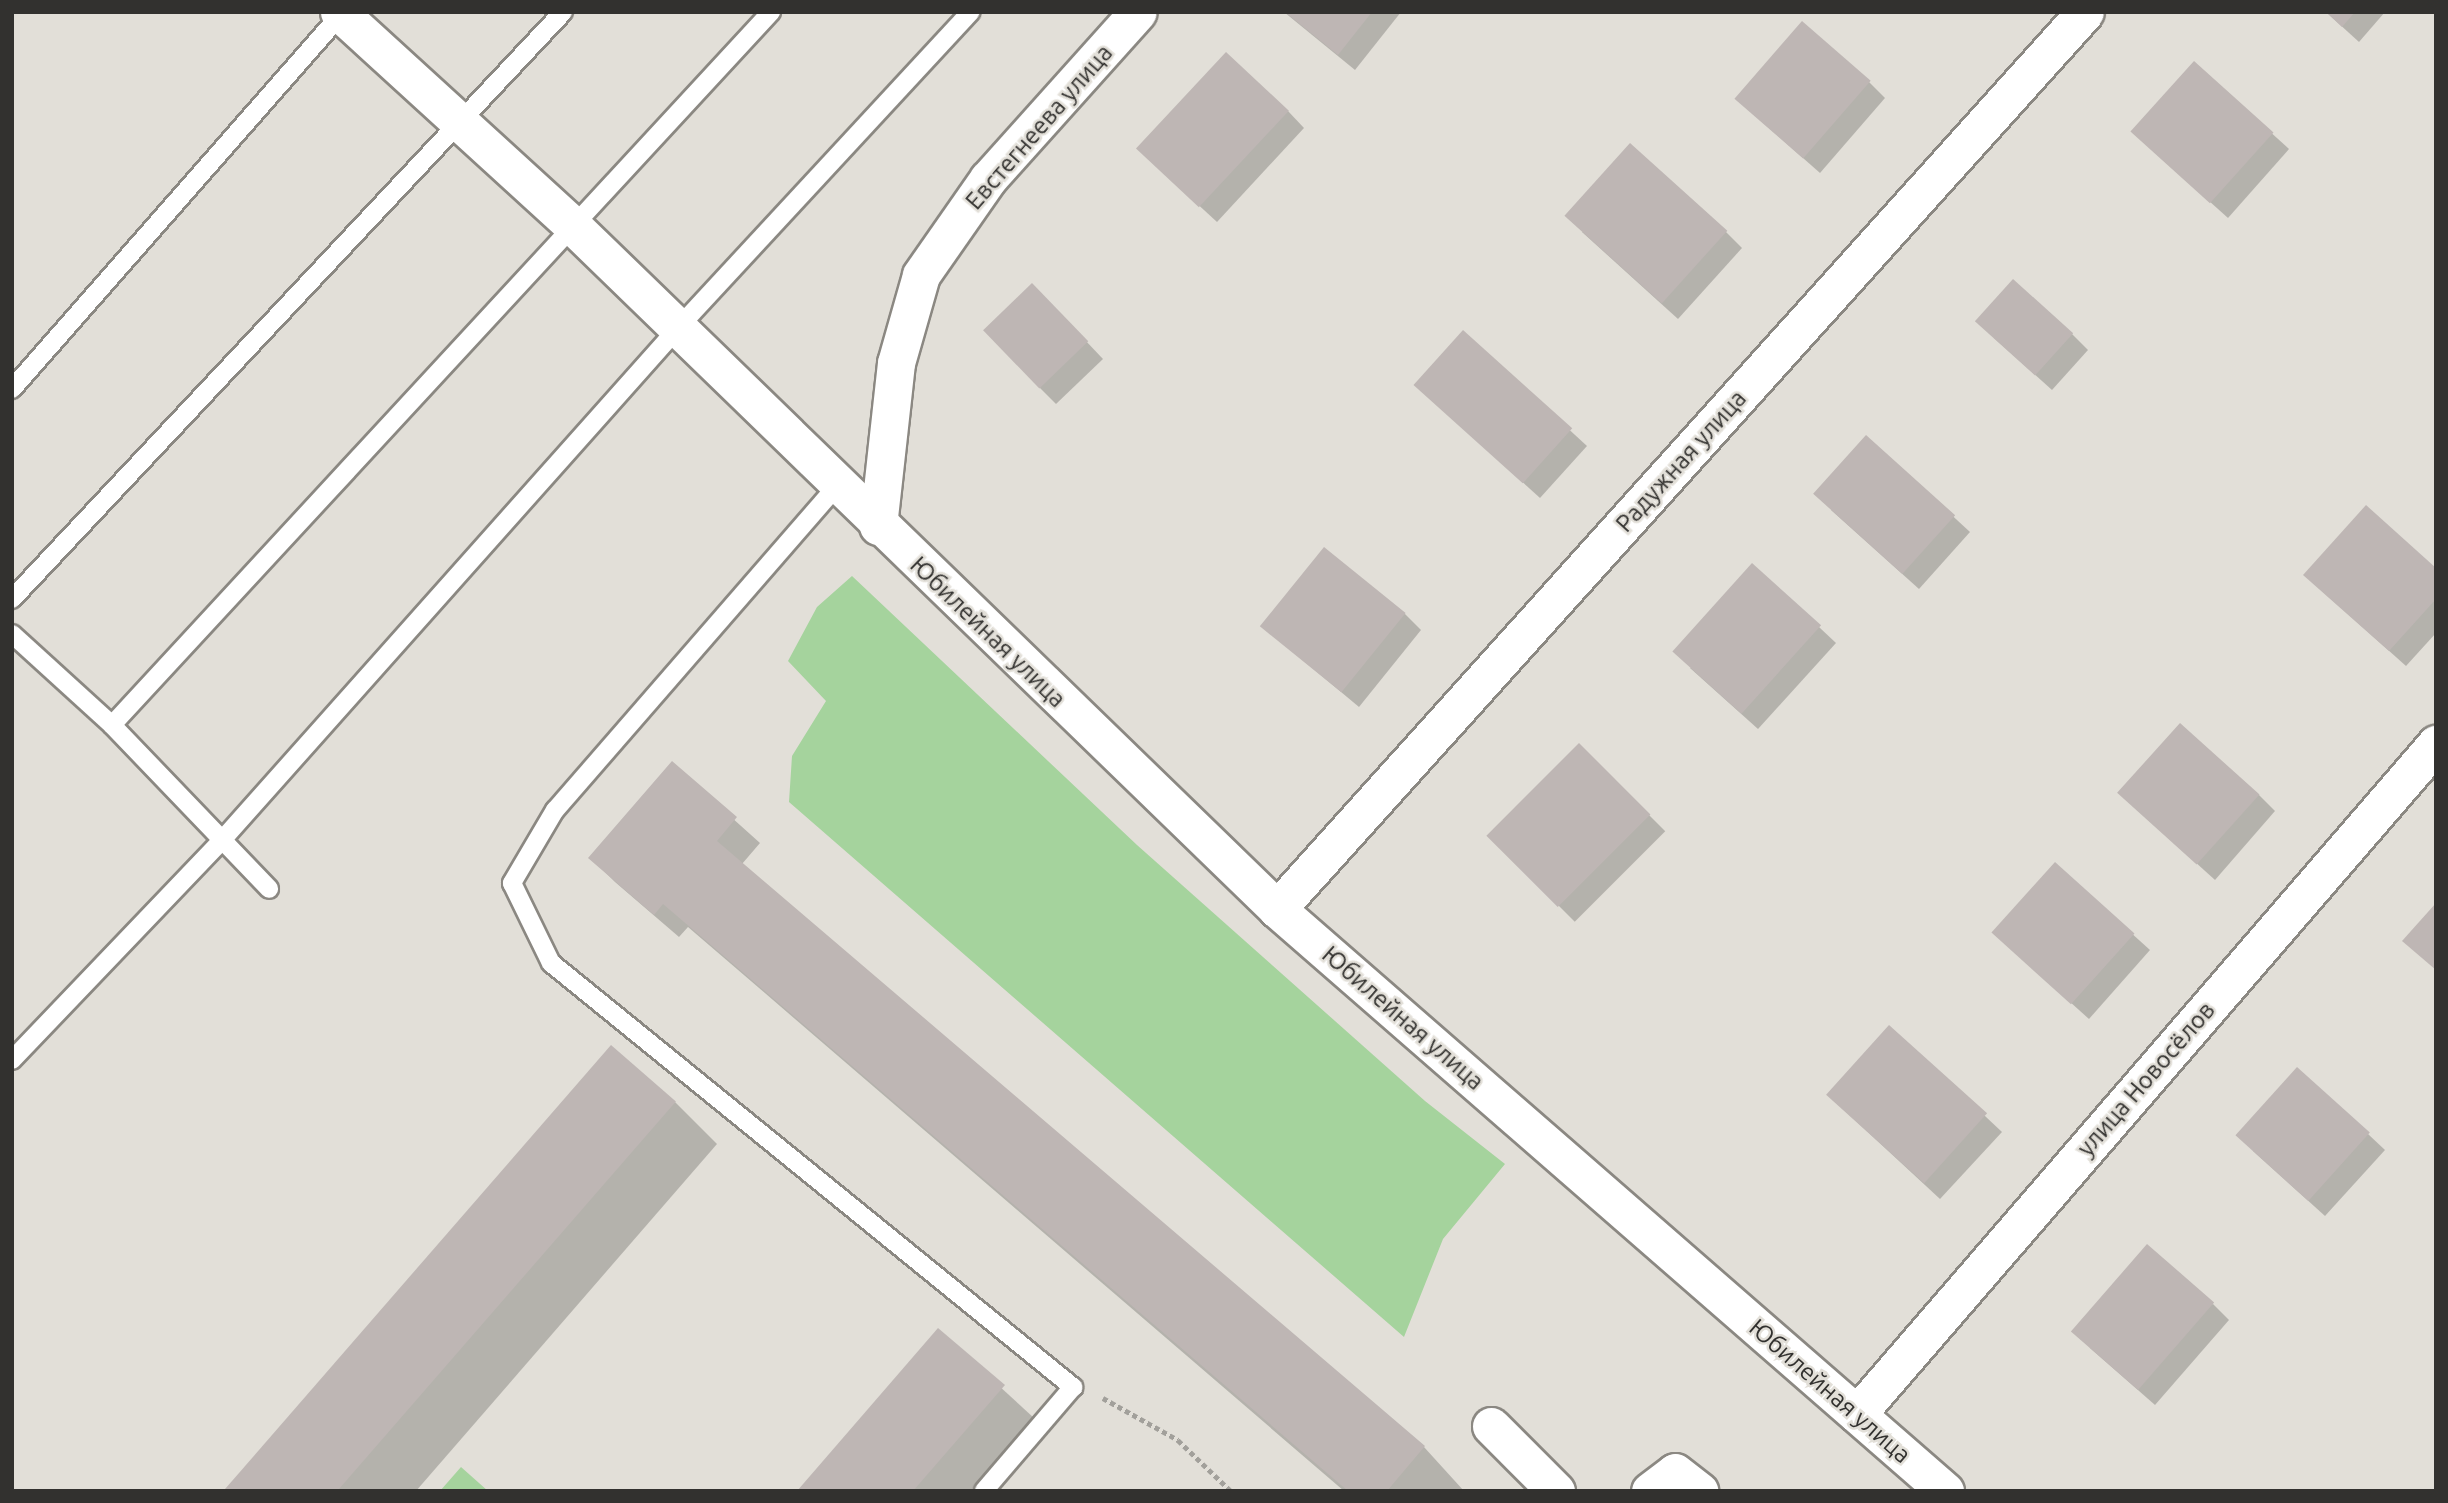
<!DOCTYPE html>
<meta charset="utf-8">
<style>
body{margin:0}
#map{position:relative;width:2448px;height:1503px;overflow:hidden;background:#e2dfd8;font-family:Ubuntu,sans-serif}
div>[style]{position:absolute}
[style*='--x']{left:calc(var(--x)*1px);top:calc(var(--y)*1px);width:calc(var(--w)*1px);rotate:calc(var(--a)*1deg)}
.green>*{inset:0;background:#a5d39d}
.shadow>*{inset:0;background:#0003;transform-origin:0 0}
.building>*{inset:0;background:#beb6b4;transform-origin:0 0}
.path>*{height:4.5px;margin-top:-2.25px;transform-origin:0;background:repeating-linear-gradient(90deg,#a2a09b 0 5px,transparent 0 8.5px)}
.roads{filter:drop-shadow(2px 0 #8b8882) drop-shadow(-2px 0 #8b8882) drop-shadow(0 2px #8b8882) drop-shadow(0 -2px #8b8882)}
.lane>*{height:18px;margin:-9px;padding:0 9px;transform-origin:9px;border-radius:9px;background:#fff}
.street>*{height:37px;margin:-18.5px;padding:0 18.5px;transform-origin:18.5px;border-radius:18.5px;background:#fff}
span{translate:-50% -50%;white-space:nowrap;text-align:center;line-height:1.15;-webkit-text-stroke:5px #e2dfd8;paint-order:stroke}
.street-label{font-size:24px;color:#32312f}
.frame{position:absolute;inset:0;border:14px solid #32312f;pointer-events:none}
</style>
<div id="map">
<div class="green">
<div style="clip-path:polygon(852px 576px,1137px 845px,1425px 1101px,1505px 1164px,1443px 1239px,1404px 1337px,789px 802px,792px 756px,826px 701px,788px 661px,817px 607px)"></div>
<div style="clip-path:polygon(461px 1467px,488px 1491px,440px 1491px)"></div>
</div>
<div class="shadow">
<div style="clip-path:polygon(1284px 12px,1401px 12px,1355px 70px)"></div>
<div style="clip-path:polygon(2326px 12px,2385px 12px,2359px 42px)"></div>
<div style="clip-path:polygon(2194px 63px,2289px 149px,2228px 218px,2150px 148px)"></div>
<div style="clip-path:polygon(1869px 82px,1885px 98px,1820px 173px,1753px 114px)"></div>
<div style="clip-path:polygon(1288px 111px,1304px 128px,1217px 222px,1155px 165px)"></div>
<div style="clip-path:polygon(1582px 232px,1726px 232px,1742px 248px,1678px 319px)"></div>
<div style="clip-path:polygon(1048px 301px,1103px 359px,1056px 404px,1040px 388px)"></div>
<div style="clip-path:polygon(1464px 333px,1587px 446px,1540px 498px,1433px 401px)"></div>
<div style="clip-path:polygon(2072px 334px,2088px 350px,2052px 390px,1994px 338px)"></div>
<div style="clip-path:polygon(1867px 437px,1970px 532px,1919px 589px,1831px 510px)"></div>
<div style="clip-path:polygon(2436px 570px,2436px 633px,2406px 666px,2322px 591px)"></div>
<div style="clip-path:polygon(1405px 614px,1421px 630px,1359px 707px,1263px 627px)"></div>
<div style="clip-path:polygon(1819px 627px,1836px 643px,1758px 729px,1690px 668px)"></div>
<div style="left:1579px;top:745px;width:122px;height:128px;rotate:45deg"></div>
<div style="clip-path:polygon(672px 764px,760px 843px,742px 864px,1424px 1447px,1464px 1491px,1344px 1491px,688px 927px,679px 937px,615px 882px,591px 858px)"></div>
<div style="clip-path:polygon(2119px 793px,2259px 795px,2275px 811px,2215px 880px)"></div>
<div style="clip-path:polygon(2056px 865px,2150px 950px,2089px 1019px,2011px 949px)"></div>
<div style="clip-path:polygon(675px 1102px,717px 1144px,416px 1491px,228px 1491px)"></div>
<div style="clip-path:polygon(1844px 1110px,1985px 1116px,2002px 1132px,1940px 1199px)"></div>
<div style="clip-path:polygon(2368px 1134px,2385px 1150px,2325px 1216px,2253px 1151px)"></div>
<div style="clip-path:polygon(2213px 1304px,2229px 1320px,2155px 1405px,2090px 1348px)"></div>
<div style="clip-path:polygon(938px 1330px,1046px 1429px,992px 1491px,799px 1491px)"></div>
</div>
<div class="building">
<div style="clip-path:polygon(1285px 12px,1372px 12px,1338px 55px)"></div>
<div style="clip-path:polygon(2326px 12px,2355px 12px,2342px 27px)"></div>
<div style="left:1802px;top:21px;width:91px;height:103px;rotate:41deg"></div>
<div style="left:1226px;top:52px;width:86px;height:132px;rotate:43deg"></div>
<div style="left:2194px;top:61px;width:107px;height:95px;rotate:42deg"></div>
<div style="left:1630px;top:143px;width:131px;height:98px;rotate:42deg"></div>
<div style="left:2013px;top:279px;width:81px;height:57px;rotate:42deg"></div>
<div style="left:1032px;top:283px;width:81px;height:68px;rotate:46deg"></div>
<div style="left:1463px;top:330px;width:147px;height:74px;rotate:42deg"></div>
<div style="left:1866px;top:435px;width:120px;height:79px;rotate:42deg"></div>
<div style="clip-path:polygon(2366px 505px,2436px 568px,2436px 599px,2389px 651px,2303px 575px)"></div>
<div style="left:1324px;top:547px;width:105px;height:102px;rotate:39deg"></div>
<div style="left:1752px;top:563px;width:93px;height:119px;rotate:42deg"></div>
<div style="left:2180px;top:723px;width:107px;height:94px;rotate:42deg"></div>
<div style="left:1579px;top:743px;width:101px;height:131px;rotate:45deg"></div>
<div style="clip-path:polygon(672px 761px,737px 817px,717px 841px,1425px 1446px,1387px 1491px,1348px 1491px,663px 904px,654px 915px,588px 858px)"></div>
<div style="left:2055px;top:862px;width:107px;height:95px;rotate:42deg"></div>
<div style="clip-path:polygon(2436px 903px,2436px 970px,2402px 941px)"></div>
<div style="left:1889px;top:1025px;width:132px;height:94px;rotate:42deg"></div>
<div style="left:611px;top:1045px;width:86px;height:589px;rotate:41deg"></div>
<div style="left:2297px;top:1067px;width:98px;height:92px;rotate:42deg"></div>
<div style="left:2147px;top:1244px;width:89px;height:116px;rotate:41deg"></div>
<div style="clip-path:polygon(938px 1328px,1005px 1385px,913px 1491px,797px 1491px)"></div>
</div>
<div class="path">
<div style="--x:1103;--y:1398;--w:86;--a:29.2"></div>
<div style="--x:1178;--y:1440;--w:74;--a:43.9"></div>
</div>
<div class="roads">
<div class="lane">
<div style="--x:12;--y:389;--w:502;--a:-48.72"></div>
<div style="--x:836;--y:487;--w:428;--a:131"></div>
<div style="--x:555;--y:810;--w:85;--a:120.5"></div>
<div style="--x:512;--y:883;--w:89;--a:64"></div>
<div style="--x:551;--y:963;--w:673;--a:39.09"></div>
<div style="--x:1073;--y:1387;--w:137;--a:130.6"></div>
<div style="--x:12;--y:599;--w:805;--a:-46.81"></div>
<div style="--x:12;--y:634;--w:135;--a:42.3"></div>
<div style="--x:112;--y:725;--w:227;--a:46.2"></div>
<div style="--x:112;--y:725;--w:971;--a:-47.25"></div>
<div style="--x:12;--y:1060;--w:306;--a:-46.3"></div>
<div style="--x:223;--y:839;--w:683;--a:-48.32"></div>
<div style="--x:677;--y:329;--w:432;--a:-47.2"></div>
</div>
<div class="street">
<div style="--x:339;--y:12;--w:317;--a:42.4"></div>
<div style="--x:573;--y:226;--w:981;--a:44.13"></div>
<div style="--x:1277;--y:909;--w:886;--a:41.06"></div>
<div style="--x:878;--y:526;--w:164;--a:-83.7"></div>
<div style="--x:896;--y:363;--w:91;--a:-74.1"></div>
<div style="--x:921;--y:275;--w:117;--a:-55.1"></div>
<div style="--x:988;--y:179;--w:224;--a:-48.1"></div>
<div style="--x:1277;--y:909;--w:1207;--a:-47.99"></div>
<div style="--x:1857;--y:1414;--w:886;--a:-49.17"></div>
<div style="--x:1491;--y:1426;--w:92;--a:45"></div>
<div style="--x:1650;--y:1491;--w:31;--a:-37"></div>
<div style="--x:1675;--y:1472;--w:31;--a:38"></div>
</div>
</div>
<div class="street-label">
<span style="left:1039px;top:127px;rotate:-49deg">Евстегнеева улица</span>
<span style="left:1681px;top:461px;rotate:-48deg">Радужная улица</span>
<span style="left:988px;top:632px;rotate:44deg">Юбилейная улица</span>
<span style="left:1403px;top:1018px;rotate:41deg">Юбилейная улица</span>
<span style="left:2146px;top:1079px;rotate:-49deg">улица Новосёлов</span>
<span style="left:1830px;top:1391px;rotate:41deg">Юбилейная улица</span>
</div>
<div class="frame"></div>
</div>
